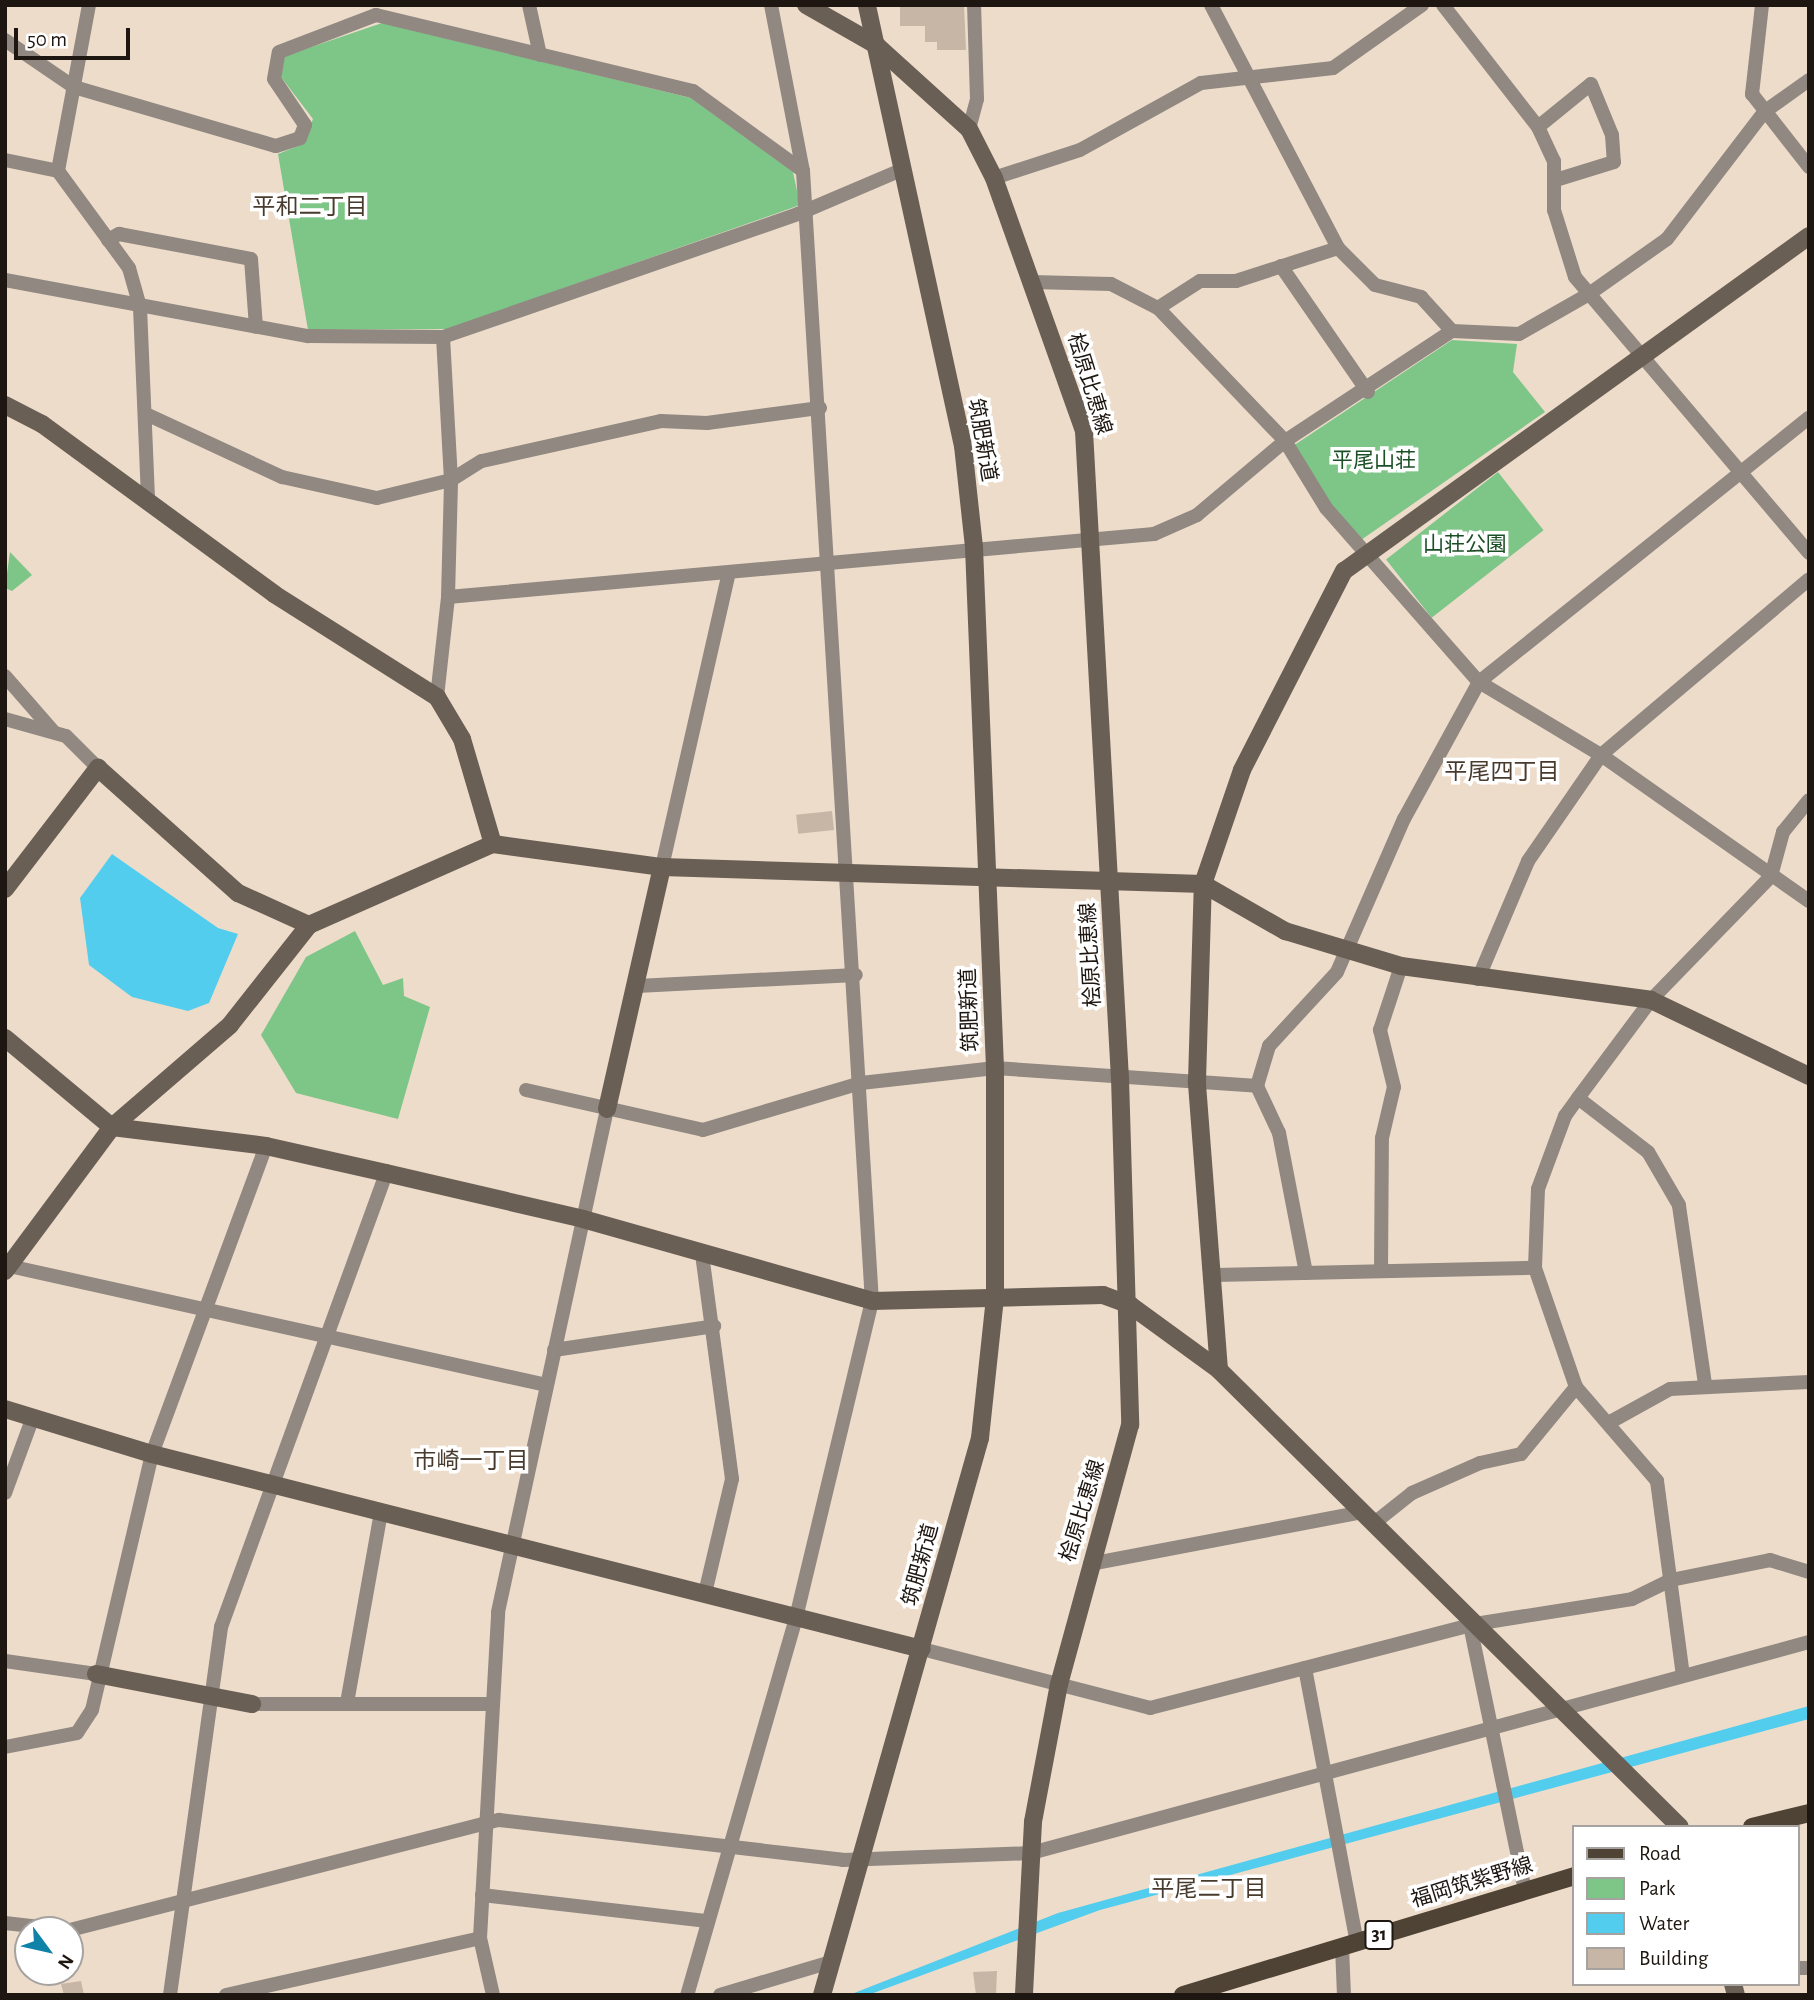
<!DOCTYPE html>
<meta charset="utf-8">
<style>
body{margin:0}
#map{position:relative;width:1814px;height:2000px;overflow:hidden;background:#eedcca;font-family:"Alegreya Sans","Noto Sans JP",sans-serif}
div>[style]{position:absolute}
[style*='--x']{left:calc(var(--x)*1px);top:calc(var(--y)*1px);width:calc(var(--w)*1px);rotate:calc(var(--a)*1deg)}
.green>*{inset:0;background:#7ec588;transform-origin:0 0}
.water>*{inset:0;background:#52cded}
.building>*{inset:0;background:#c7b6a5;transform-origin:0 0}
.street>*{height:14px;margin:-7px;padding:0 7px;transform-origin:7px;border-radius:7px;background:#908881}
.secondary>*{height:18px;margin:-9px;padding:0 9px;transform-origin:9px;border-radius:9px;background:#6a5f55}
.primary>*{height:18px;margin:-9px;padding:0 9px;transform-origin:9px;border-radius:9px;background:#4f4336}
span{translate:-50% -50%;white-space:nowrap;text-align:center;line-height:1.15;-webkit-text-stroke:7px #fff;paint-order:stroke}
.shield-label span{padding:2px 5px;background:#fff;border:2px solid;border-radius:5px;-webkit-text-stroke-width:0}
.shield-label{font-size:19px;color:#1e1711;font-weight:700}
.street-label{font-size:21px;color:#1e1711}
.park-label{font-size:21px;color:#1b4f26}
.neighbourhood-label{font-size:23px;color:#483a2c}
.frame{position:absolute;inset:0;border:7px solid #1e1711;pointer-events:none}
.legend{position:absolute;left:1572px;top:1825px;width:228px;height:161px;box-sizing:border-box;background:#fff;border:2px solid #a5a2a0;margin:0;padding:9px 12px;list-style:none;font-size:21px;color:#1e1711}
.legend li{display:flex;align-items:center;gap:14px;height:35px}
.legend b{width:35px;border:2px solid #a5a2a0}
.north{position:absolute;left:14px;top:1916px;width:70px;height:70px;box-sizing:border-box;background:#fff;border:2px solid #a5a2a0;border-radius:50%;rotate:123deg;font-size:19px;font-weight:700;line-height:28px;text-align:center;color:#1e1711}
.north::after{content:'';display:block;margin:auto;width:24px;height:32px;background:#0f82a8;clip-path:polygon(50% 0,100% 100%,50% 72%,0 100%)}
.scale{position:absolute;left:14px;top:28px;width:116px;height:32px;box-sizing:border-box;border:4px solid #1e1711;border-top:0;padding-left:9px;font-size:21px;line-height:24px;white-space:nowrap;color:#1e1711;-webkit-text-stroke:5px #fff;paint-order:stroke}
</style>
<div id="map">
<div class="green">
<div style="clip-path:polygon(382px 23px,691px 98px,793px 172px,800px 205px,448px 329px,308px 330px,278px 154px,303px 144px,313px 119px,281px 77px,285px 56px)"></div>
<div style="clip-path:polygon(1452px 340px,1517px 344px,1513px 372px,1545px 412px,1361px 540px,1331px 512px,1293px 446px)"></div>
<div style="left:1498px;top:472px;width:74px;height:142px;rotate:52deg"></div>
<div style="clip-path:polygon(10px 552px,32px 575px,12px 591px,5px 588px)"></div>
<div style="clip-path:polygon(355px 931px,383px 985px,403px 978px,404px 996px,430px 1007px,398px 1119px,296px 1093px,261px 1035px,306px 957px)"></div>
</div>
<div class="water">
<div style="clip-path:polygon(112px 854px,218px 928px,238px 934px,209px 1003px,188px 1011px,132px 997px,89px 965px,80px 898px)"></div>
<div style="clip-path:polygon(1809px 1706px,1809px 1719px,1100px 1910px,868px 1995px,849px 1995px,1058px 1913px)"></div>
</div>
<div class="building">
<div style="clip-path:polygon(964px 5px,966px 50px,937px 50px,937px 42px,925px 42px,925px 26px,900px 26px,900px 6px)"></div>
<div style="left:832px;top:811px;width:19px;height:36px;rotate:84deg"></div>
<div style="clip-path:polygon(997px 1971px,996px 1995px,976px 1995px,973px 1972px)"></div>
<div style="clip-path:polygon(81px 1981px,84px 1995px,64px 1995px,61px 1984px)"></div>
</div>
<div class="street">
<div style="--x:89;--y:5;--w:169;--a:100.6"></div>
<div style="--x:58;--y:171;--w:120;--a:53.8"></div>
<div style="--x:129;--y:268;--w:41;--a:74.2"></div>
<div style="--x:140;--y:307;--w:192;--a:87.6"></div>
<div style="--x:529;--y:5;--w:51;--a:77.6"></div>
<div style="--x:771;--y:5;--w:169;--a:79.1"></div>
<div style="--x:1211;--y:5;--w:274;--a:62.4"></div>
<div style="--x:1443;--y:5;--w:155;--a:52.1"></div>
<div style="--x:1538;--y:127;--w:38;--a:65"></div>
<div style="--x:1554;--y:161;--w:49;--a:90"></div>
<div style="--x:1554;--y:210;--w:70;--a:72.6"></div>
<div style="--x:1575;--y:277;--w:362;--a:49.7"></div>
<div style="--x:1762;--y:5;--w:90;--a:96.4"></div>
<div style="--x:1752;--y:94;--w:93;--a:52"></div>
<div style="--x:5;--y:40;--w:83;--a:34.3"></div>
<div style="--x:74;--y:87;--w:210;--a:16.3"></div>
<div style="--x:276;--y:146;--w:25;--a:-18"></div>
<div style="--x:300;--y:138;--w:14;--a:-69"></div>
<div style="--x:305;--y:125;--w:55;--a:-124"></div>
<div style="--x:274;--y:79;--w:27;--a:-80"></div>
<div style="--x:279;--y:52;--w:104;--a:-20.9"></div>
<div style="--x:376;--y:15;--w:326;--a:13.5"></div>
<div style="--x:693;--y:91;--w:136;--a:36"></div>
<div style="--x:803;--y:171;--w:1132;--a:86.51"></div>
<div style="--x:872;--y:1301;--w:326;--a:103.5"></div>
<div style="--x:796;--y:1618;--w:392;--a:106.1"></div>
<div style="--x:1538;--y:127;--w:68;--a:-39.1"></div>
<div style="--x:1591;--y:84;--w:55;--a:67.6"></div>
<div style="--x:1612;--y:135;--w:27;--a:86"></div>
<div style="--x:1614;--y:162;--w:61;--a:162.8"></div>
<div style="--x:969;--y:129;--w:31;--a:-75"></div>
<div style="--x:977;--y:99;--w:94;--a:-91.8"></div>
<div style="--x:5;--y:160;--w:54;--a:11.7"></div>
<div style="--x:994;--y:178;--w:90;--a:-18"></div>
<div style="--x:1080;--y:150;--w:138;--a:-29"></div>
<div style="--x:1201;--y:83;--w:133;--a:-6.5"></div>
<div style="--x:1333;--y:68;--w:109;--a:-35.3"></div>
<div style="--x:108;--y:240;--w:13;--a:-29"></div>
<div style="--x:119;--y:234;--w:134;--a:10.7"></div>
<div style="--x:251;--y:259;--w:68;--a:85.8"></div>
<div style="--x:1281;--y:266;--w:153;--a:55.4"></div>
<div style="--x:5;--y:280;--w:308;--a:10.5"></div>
<div style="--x:308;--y:336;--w:135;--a:0.4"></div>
<div style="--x:443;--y:337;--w:376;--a:-19.1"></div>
<div style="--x:798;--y:214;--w:110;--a:-23.1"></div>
<div style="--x:1031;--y:282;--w:80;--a:1.4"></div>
<div style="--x:1111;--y:284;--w:53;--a:27.1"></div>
<div style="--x:1158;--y:308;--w:184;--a:46.3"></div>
<div style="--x:1285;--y:441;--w:79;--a:58.5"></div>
<div style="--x:1326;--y:508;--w:232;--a:48.7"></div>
<div style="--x:1479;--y:682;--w:142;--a:30.9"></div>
<div style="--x:1601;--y:755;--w:254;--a:35.1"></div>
<div style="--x:1158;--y:308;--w:50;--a:-32.7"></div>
<div style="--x:1200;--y:281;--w:36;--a:0"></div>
<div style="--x:1236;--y:281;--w:107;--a:-17.9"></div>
<div style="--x:1338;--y:248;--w:52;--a:45"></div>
<div style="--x:1375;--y:285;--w:48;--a:14.6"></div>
<div style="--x:1421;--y:297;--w:46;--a:47.6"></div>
<div style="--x:146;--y:414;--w:150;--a:24.9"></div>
<div style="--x:282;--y:477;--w:97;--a:12.5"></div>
<div style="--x:377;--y:498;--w:76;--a:-13.7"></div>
<div style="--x:451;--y:480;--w:143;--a:-93.2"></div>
<div style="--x:448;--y:597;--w:709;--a:-5.1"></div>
<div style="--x:1154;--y:534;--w:47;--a:-23.8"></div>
<div style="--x:1197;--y:515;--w:115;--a:-40.1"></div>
<div style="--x:1285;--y:441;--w:200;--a:-33.4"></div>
<div style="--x:1452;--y:331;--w:67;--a:2.6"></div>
<div style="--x:1519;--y:334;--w:81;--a:-29.7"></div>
<div style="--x:1589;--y:294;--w:95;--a:-35.2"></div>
<div style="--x:1667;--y:239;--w:160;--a:-52.6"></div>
<div style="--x:1764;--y:112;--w:55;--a:-35.4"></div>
<div style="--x:5;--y:676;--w:73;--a:48.9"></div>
<div style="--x:437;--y:697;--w:101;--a:-83.7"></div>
<div style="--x:448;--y:597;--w:117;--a:-88.5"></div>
<div style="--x:451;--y:480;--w:36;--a:-32"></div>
<div style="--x:482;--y:461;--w:183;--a:-12.6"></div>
<div style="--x:661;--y:421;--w:46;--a:2.5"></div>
<div style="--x:707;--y:423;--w:114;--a:-7.6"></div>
<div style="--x:5;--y:719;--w:63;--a:15.6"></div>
<div style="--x:66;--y:736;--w:45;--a:45"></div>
<div style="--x:662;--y:867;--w:298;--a:-77.2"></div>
<div style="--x:1478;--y:979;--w:128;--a:-67"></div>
<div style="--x:1528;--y:861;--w:129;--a:-55.4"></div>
<div style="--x:1601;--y:755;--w:272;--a:-40.2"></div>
<div style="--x:637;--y:986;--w:219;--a:-2.9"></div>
<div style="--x:526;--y:1090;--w:181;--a:12.7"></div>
<div style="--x:703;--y:1130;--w:165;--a:-16.6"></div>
<div style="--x:861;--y:1083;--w:135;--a:-6.4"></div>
<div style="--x:995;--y:1068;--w:263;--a:3.9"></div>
<div style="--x:1578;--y:1098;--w:22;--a:126"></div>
<div style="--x:1565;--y:1116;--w:78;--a:110.3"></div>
<div style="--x:1538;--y:1189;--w:79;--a:92.2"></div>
<div style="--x:1535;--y:1268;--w:126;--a:71"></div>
<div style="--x:1576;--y:1387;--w:124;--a:49.2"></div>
<div style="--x:1657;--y:1481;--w:196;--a:82.4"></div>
<div style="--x:702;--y:1254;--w:227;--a:82.4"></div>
<div style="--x:732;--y:1479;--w:117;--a:103.3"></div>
<div style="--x:9;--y:1266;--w:550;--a:12.49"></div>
<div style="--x:1381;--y:1271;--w:133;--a:-89.6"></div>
<div style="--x:1382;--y:1138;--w:52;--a:-76.8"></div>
<div style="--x:1394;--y:1087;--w:59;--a:-103.8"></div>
<div style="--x:1380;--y:1030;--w:67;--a:-71.8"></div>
<div style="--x:1306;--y:1273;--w:143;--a:-100.9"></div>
<div style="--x:1279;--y:1133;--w:52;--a:-115.1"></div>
<div style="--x:1257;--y:1086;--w:42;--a:-73.3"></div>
<div style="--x:1269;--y:1046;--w:100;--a:-47.4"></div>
<div style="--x:1337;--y:972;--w:167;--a:-66.4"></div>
<div style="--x:1404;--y:819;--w:156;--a:-61.3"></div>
<div style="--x:1479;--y:682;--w:423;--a:-38.7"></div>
<div style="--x:1215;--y:1275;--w:320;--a:-1.3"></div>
<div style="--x:554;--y:1350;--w:162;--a:-8.5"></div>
<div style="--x:1705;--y:1384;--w:181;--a:-98.3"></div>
<div style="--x:1679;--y:1205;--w:61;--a:-120.3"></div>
<div style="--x:1648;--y:1152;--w:88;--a:-142.4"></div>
<div style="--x:1578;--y:1098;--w:122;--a:-53.3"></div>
<div style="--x:1651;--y:1000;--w:173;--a:-45.9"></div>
<div style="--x:1771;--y:876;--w:46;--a:-74.7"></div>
<div style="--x:1783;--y:832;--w:41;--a:-50.9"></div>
<div style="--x:1612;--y:1421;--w:66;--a:-28.9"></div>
<div style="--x:1670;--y:1389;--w:139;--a:-2.9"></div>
<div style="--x:5;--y:1493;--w:81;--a:-69.8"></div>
<div style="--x:1373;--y:1524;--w:50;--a:-38.5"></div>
<div style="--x:1412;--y:1493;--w:74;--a:-23.8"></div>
<div style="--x:1480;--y:1463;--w:42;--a:-12.4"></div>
<div style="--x:1521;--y:1454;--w:87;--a:-50.6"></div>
<div style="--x:1090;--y:1564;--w:277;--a:-10.8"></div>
<div style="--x:1470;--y:1625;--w:271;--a:78.3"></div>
<div style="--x:922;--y:1649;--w:236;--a:14.5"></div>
<div style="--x:1150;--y:1708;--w:336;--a:-14.5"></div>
<div style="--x:1475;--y:1624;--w:159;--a:-9"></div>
<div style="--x:1632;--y:1599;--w:43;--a:-26"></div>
<div style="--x:1671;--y:1580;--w:101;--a:-11.4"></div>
<div style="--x:1770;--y:1560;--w:41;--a:17.1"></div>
<div style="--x:5;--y:1661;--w:92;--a:8.1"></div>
<div style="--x:1305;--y:1668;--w:279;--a:79.3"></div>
<div style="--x:347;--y:1703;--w:194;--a:-79.9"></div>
<div style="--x:252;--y:1704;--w:239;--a:0"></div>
<div style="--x:5;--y:1747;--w:73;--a:-11"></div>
<div style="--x:77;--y:1733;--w:27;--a:-57"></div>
<div style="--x:92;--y:1710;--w:263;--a:-76.8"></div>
<div style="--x:152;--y:1454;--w:328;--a:-69.7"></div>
<div style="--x:482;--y:1895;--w:227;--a:6.6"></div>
<div style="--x:5;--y:1923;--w:61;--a:6.5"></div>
<div style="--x:70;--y:1930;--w:443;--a:-14.4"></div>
<div style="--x:499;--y:1820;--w:346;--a:6.6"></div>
<div style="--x:843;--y:1860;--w:188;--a:-2.1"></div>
<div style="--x:1031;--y:1853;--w:806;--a:-15.17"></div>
<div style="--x:1342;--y:1946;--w:49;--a:87.7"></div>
<div style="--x:1798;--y:1968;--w:11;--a:0"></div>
<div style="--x:170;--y:1995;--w:372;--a:-82.1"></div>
<div style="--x:221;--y:1627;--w:483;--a:-70"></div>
<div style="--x:226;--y:1995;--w:260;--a:-12.6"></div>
<div style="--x:493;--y:1995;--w:58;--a:-102.8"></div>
<div style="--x:480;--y:1938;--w:326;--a:-86.8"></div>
<div style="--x:498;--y:1612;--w:515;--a:-77.77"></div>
<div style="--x:720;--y:1995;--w:116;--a:-16.6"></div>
</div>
<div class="secondary">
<div style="--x:806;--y:5;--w:81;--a:29.7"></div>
<div style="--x:876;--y:45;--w:125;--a:42.1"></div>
<div style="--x:969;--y:129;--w:55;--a:63"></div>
<div style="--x:994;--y:178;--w:269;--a:70.4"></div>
<div style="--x:1084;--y:431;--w:648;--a:86.82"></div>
<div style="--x:1120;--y:1078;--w:347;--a:88.3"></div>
<div style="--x:1130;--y:1425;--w:269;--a:105.3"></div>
<div style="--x:1059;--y:1684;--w:140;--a:100.7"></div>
<div style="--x:1033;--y:1822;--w:173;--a:93"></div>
<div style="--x:5;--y:405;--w:42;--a:27.2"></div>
<div style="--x:42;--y:424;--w:288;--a:36.2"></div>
<div style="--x:274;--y:594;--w:193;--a:32.3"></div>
<div style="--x:437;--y:697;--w:49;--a:59.2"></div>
<div style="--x:462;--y:739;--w:109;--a:73.6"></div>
<div style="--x:5;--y:889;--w:153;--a:-52.5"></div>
<div style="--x:98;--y:768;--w:188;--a:41.8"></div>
<div style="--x:238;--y:893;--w:78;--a:24.3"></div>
<div style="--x:5;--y:1038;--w:139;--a:39.8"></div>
<div style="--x:112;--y:1127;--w:155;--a:7"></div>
<div style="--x:266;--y:1146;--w:123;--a:12.7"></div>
<div style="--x:386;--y:1173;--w:202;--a:13.1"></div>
<div style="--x:583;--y:1219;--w:300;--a:15.8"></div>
<div style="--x:872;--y:1301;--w:231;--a:-1.5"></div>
<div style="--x:1103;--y:1295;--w:29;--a:20"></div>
<div style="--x:1130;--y:1305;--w:110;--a:36.1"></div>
<div style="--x:1219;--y:1370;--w:649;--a:44.75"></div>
<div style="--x:607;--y:1109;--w:248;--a:-77.2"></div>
<div style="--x:5;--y:1271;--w:179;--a:-53.4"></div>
<div style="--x:112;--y:1127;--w:156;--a:-40.8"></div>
<div style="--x:230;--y:1025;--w:127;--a:-51.7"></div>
<div style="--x:309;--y:925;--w:201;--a:-23.8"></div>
<div style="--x:493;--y:844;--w:171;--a:7.8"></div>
<div style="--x:662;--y:867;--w:541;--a:1.8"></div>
<div style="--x:1203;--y:884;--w:95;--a:29.8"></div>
<div style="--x:1285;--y:931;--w:121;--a:16.8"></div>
<div style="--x:1401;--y:966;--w:252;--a:7.7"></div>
<div style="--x:1651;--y:1000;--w:175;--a:25.7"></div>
<div style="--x:1219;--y:1370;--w:290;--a:-94.4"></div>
<div style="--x:1197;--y:1081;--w:197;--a:-88.3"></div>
<div style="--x:1203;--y:884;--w:120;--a:-71.1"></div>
<div style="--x:1242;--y:770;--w:224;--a:-62.9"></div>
<div style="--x:1344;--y:571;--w:573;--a:-35.77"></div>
<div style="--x:5;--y:1409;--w:154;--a:17"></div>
<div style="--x:152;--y:1454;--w:794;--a:14.21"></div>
<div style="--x:96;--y:1674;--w:159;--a:10.9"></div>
<div style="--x:1733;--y:1984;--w:11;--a:75"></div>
<div style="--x:822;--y:1995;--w:579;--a:-74.16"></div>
<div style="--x:980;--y:1438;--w:141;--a:-83.9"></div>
<div style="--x:995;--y:1298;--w:230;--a:-90"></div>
<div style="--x:995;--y:1068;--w:521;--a:-92.31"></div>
<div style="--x:974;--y:547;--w:102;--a:-96.2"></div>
<div style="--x:963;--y:446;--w:451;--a:-102.3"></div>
</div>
<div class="primary">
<div style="--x:1752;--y:1827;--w:59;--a:-13.8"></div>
<div style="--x:1183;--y:1995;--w:409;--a:-16.9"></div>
</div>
<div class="shield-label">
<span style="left:1379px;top:1935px">31</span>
</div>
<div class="street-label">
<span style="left:1089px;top:384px;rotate:73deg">桧原比恵線</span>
<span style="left:982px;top:440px;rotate:80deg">筑肥新道</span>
<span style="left:1091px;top:955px;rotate:-93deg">桧原比恵線</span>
<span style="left:970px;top:1010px;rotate:-92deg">筑肥新道</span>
<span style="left:1083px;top:1511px;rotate:-73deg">桧原比恵線</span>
<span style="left:921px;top:1565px;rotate:-75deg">筑肥新道</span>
<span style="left:1472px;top:1883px;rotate:-17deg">福岡筑紫野線</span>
</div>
<div class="park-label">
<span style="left:1374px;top:461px">平尾山荘</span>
<span style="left:1465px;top:545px">山荘公園</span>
</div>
<div class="neighbourhood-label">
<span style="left:310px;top:208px">平和二丁目</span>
<span style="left:1502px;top:773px">平尾四丁目</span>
<span style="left:471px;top:1462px">市崎一丁目</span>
<span style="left:1209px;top:1890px">平尾二丁目</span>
</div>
<div class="frame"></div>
<ul class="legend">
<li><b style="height:9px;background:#4f4336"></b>Road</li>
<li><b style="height:19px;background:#7ec588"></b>Park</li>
<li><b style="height:19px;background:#52cded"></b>Water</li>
<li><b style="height:19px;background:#c7b6a5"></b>Building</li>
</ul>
<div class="north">N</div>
<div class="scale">50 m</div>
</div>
